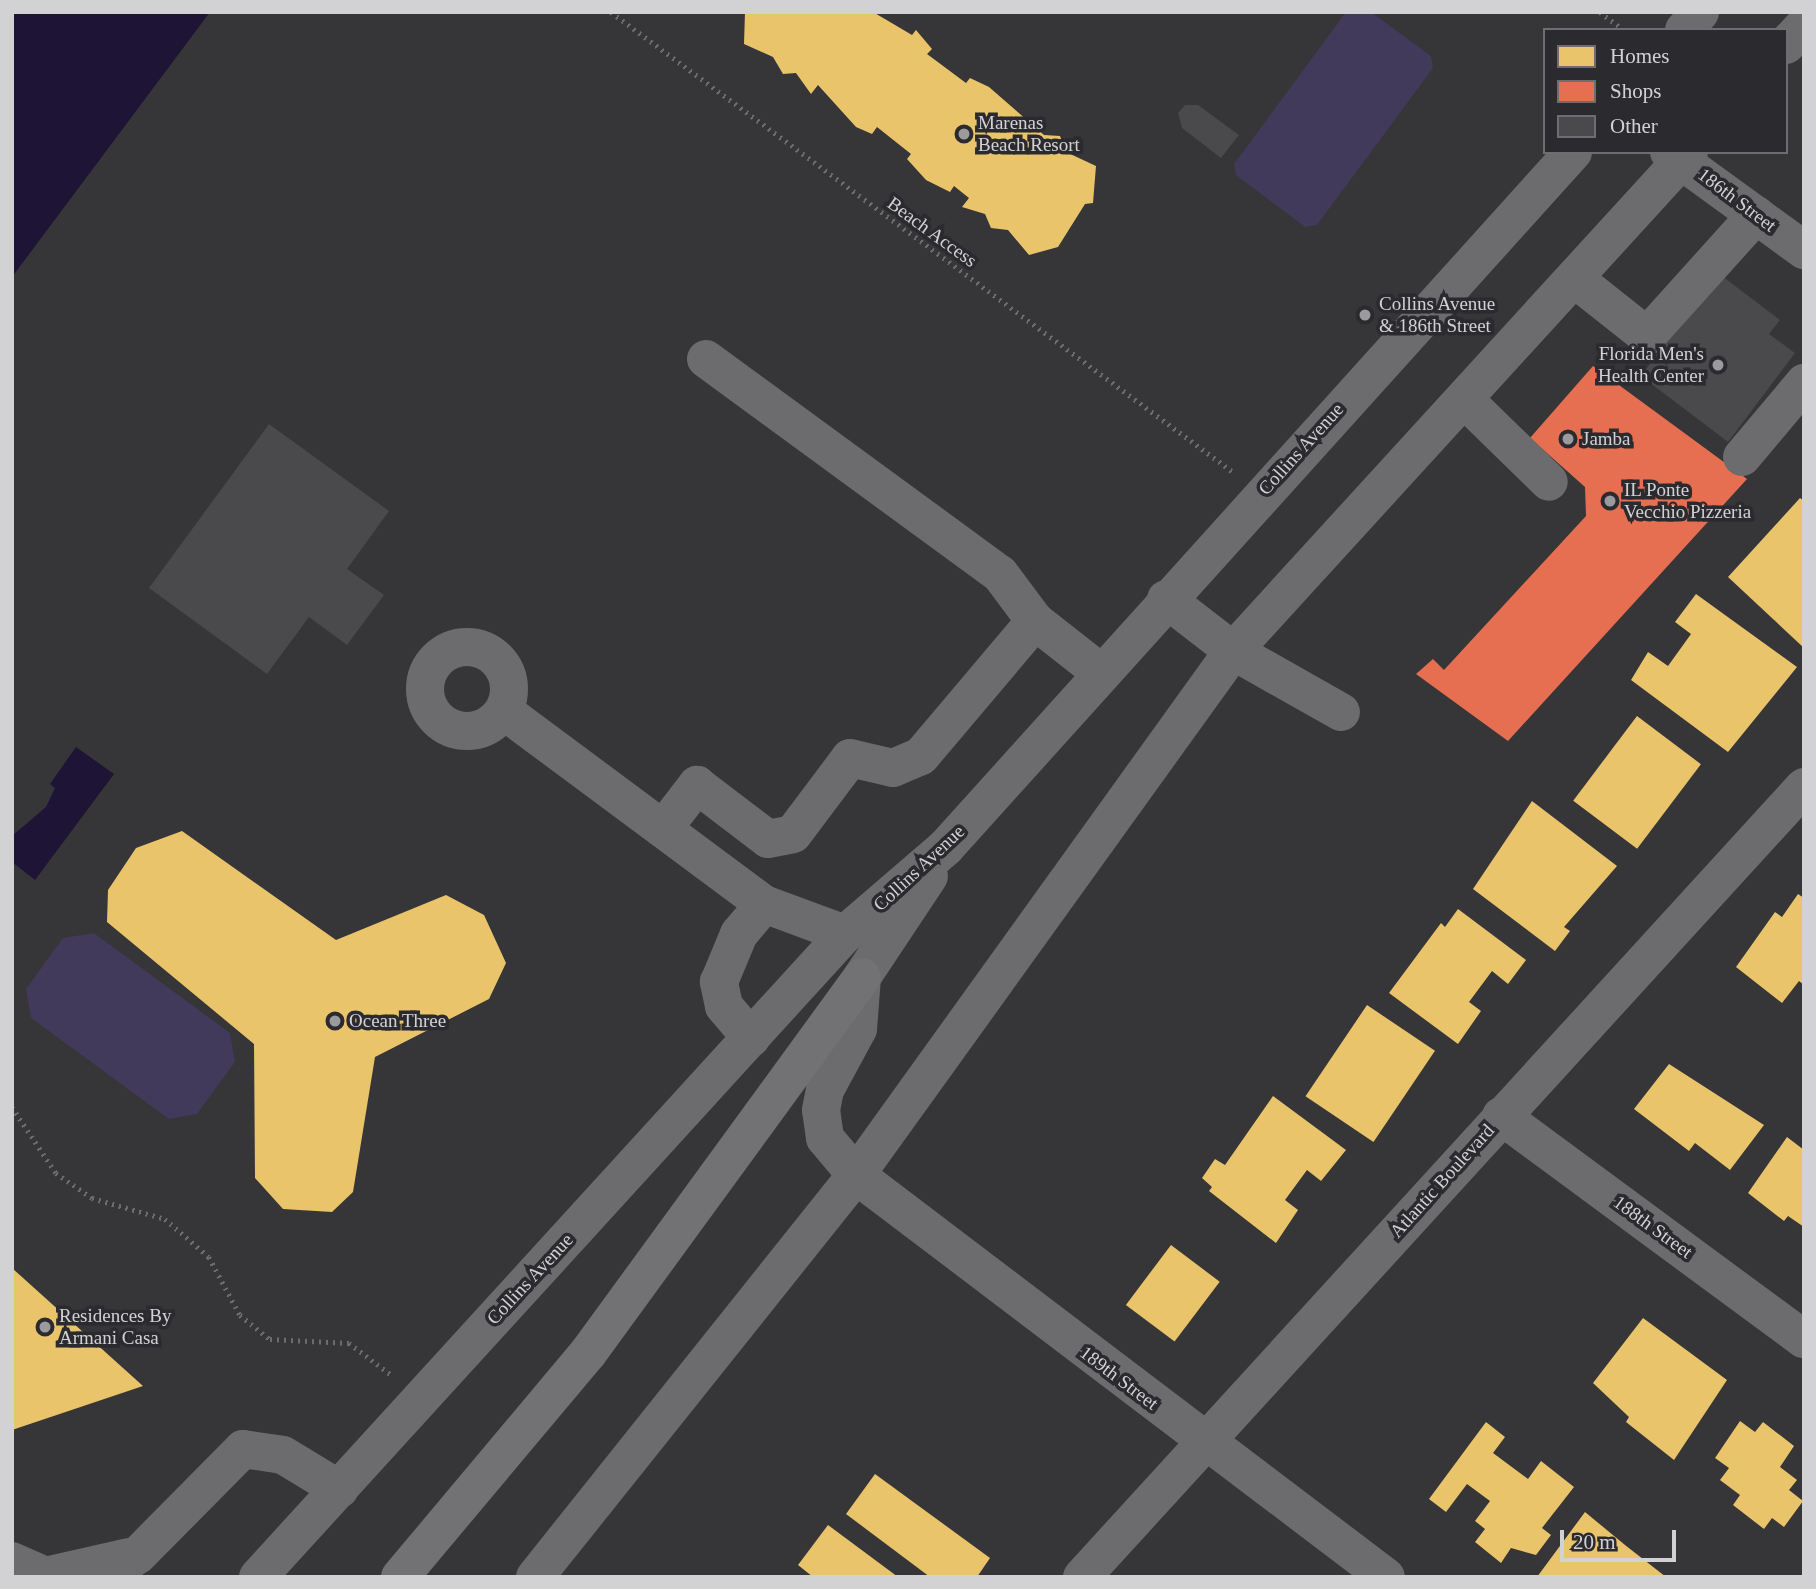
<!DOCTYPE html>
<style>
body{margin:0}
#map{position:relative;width:1816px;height:1589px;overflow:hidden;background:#363538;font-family:Georgia,serif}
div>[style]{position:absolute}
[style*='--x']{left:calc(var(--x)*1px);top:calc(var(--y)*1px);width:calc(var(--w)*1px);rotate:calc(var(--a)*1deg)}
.green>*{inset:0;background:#413a5a}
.water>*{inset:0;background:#1e1436}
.homes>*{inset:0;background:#e9c46a;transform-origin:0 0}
.shops>*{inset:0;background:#e76f51}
.building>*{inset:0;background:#4a494b}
.path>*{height:4.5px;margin-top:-2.25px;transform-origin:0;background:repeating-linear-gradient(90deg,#6c6c6e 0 2px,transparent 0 7px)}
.minor>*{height:38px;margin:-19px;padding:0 19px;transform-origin:19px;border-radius:19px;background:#6c6b6d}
.minor>.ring{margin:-19px;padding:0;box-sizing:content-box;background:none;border:38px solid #6c6b6d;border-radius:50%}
.major>*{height:38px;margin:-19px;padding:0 19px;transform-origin:19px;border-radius:19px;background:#6c6c6e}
.highway>*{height:38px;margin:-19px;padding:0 19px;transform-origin:19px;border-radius:19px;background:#727174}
.dots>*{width:19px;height:19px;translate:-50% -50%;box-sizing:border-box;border:4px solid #2b2a2f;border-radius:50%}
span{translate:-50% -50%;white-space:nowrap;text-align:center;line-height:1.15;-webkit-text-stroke:7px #2b2a2f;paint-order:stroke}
.poi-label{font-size:19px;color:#d2d2d4}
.left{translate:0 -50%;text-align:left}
.right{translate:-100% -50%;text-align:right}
.street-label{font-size:19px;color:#d2d2d4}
.frame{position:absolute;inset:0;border:14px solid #d2d2d4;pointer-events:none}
.legend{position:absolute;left:1543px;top:28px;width:245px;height:126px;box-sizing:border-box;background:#2b2a2f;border:2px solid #6e6d71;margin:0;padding:9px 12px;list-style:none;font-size:21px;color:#d2d2d4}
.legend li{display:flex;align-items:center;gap:14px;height:35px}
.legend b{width:35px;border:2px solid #6e6d71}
.scale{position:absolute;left:1560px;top:1530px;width:116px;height:32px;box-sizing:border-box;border:4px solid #d2d2d4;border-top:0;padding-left:9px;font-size:21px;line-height:24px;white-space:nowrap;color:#d2d2d4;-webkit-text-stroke:5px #2b2a2f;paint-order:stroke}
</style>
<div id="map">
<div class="green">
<div style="clip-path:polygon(1346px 12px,1371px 12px,1431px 56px,1433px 68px,1317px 225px,1305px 227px,1236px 175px,1234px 164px)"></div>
<div style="clip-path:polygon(94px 933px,230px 1033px,235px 1062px,197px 1114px,169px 1119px,31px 1018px,26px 989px,63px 938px)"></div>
</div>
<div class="water">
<div style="clip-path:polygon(12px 12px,210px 12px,12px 277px)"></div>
<div style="clip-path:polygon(76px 747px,114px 774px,35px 880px,12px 862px,12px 836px,46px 807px,55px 788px,50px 784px)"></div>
</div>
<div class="homes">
<div style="clip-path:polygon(745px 12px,873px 12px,912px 35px,916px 30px,932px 49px,927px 54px,966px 83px,970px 78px,989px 87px,1044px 135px,1060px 136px,1066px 152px,1096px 166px,1093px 203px,1085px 204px,1058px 247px,1029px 255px,1008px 230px,991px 228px,985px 214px,962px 207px,969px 198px,954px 186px,950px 192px,926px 180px,907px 159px,911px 154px,877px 127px,872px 134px,856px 127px,818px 85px,811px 94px,796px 73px,783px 74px,773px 57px,744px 44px)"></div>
<div style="clip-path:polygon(1800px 498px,1804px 501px,1804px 648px,1728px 577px)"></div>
<div style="clip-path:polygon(1696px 594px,1797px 667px,1728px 752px,1631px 680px,1648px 652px,1668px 666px,1691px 634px,1675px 622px)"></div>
<div style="left:1637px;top:716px;width:80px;height:106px;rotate:37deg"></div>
<div style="clip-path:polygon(1532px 801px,1617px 866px,1564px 927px,1570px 931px,1555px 951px,1473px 889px)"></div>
<div style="clip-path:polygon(182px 831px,336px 940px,446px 895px,484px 915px,506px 963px,489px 999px,375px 1057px,353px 1192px,332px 1212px,283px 1209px,255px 1178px,254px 1044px,107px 922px,108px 890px,136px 848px)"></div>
<div style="clip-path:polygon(1798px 894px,1804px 898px,1804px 985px,1799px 981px,1782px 1003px,1736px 967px,1775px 912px,1782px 917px)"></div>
<div style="clip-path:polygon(1458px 909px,1526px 960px,1508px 984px,1492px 971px,1469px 1002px,1481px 1011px,1458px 1044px,1389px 993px,1441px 923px,1445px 927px)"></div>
<div style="left:1367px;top:1005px;width:82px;height:110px;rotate:34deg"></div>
<div style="clip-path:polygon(1669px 1064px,1764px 1125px,1730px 1170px,1695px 1143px,1689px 1151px,1634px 1109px)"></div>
<div style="clip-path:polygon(1273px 1096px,1346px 1150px,1321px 1181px,1307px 1170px,1285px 1200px,1298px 1210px,1276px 1243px,1209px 1191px,1212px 1187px,1202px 1178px,1215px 1159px,1225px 1165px)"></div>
<div style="clip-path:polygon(1787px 1137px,1804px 1150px,1804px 1227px,1788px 1216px,1784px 1221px,1748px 1193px)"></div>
<div style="left:1171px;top:1245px;width:61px;height:75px;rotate:37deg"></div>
<div style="clip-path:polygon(12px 1268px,143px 1386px,12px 1430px)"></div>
<div style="clip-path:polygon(1643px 1318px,1727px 1380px,1674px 1460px,1626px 1422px,1629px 1417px,1593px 1383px)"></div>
<div style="clip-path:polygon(1740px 1421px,1755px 1432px,1763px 1422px,1794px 1446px,1780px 1467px,1797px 1480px,1789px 1490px,1803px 1501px,1784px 1527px,1772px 1518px,1764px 1529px,1733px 1505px,1740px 1495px,1720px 1480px,1729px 1468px,1715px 1458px)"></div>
<div style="clip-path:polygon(1486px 1422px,1505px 1437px,1493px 1453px,1528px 1479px,1541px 1461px,1574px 1487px,1542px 1528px,1551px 1535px,1536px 1555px,1511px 1548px,1501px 1563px,1475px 1542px,1485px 1529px,1475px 1521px,1490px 1501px,1467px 1484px,1446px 1512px,1429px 1499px)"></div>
<div style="clip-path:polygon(875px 1474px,990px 1558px,977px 1577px,930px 1577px,846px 1514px)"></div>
<div style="clip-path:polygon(1585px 1512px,1625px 1545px,1666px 1577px,1537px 1577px)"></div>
<div style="clip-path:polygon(828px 1525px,898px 1577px,813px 1577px,798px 1565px)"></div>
</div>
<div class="shops">
<div style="clip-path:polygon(1593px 366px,1747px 479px,1508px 741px,1416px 674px,1433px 659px,1444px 670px,1586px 516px,1585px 487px,1530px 438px)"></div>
</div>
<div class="building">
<div style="clip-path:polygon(1185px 105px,1198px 105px,1239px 135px,1221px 158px,1182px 128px,1178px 113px)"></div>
<div style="clip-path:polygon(1718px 273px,1780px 320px,1769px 334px,1795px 353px,1728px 442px,1641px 376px)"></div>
<div style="clip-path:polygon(269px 424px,389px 511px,347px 569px,384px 595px,347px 645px,309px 617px,267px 674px,149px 588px)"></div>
</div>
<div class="path">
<div style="--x:611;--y:12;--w:774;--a:36.48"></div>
<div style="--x:1600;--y:12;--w:30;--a:37"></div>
<div style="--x:12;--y:1107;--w:79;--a:56.3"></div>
<div style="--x:56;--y:1173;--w:44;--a:34.8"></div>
<div style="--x:92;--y:1198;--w:76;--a:16"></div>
<div style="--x:165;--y:1219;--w:58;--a:40.8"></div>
<div style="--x:209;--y:1257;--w:66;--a:61.9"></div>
<div style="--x:240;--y:1315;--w:38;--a:39"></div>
<div style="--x:270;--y:1339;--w:79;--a:2.9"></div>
<div style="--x:349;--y:1343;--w:55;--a:36.9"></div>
</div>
<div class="minor">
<div style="--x:1669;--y:152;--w:167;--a:36"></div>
<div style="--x:1575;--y:279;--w:92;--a:38.4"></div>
<div style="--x:1647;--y:336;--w:163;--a:-48"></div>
<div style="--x:706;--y:359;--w:364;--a:36.2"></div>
<div style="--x:1000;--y:574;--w:59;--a:53.3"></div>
<div style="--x:1465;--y:400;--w:117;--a:44.3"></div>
<div style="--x:1742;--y:457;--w:97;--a:-50"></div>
<div class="ring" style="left:425px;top:647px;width:46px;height:46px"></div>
<div style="--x:1233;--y:651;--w:124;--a:29.5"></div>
<div style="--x:504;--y:711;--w:324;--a:36.6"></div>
<div style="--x:764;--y:904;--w:86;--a:20.3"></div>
<div style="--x:663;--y:829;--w:56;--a:-52.3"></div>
<div style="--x:697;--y:785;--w:89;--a:37.3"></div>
<div style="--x:768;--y:839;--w:25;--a:-11"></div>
<div style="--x:793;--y:834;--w:95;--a:-53.1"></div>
<div style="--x:850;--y:758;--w:44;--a:13.1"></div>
<div style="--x:893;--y:768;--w:30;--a:-23"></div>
<div style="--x:921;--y:756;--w:177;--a:-49.8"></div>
<div style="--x:1035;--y:621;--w:83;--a:38.1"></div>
<div style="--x:751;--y:1038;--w:42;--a:-130.2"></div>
<div style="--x:724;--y:1006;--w:25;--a:-102"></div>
<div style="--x:719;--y:982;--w:52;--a:-67.4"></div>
<div style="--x:739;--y:934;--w:39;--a:-50"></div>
<div style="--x:1501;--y:1116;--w:376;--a:36.4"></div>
<div style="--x:856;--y:1175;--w:665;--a:37.18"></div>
<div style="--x:12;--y:1561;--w:36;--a:24"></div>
<div style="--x:45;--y:1576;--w:86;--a:-12.7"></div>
<div style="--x:106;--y:1577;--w:39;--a:-35"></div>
<div style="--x:138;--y:1555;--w:149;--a:-45.3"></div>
<div style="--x:243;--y:1449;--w:40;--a:8.5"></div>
<div style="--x:283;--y:1455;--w:66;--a:31.3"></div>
<div style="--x:1082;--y:1577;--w:1070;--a:-47.58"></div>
</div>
<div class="major">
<div style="--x:1684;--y:30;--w:24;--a:-48"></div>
<div style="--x:1786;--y:45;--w:26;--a:-47"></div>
<div style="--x:1166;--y:599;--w:85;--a:37.8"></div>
<div style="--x:856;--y:1175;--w:48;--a:-130"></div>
<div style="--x:825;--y:1138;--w:28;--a:-98"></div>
<div style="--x:821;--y:1110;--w:20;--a:-79"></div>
<div style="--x:825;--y:1090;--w:69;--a:-61.6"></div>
<div style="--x:858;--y:1029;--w:52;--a:-85.6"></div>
<div style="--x:862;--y:977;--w:121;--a:-56.4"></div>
<div style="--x:258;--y:1577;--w:871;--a:-47.61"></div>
<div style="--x:845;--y:934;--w:133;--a:-40.7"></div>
<div style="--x:946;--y:847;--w:936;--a:-47.94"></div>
<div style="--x:535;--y:1577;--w:514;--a:-51.39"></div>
<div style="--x:856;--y:1175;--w:646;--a:-54.27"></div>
<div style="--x:1233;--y:651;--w:676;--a:-47.58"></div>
</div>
<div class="highway">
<div style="--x:400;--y:1577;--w:292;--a:-50"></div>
<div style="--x:588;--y:1353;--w:465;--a:-53.9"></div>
</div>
<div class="dots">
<div style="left:964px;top:134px;background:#9b9b9d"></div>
<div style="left:1365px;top:315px;background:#9b9b9d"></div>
<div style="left:1718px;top:365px;background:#9b9b9d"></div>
<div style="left:1568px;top:439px;background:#9b9b9d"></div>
<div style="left:1610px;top:501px;background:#9b9b9d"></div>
<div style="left:335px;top:1021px;background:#9b9b9d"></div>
<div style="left:45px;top:1327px;background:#9b9b9d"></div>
</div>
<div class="poi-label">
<span class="left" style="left:978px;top:134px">Marenas<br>Beach Resort</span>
<span class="left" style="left:1379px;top:315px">Collins Avenue<br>&amp; 186th Street</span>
<span class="right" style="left:1704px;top:365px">Florida Men's<br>Health Center</span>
<span class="left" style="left:1582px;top:439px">Jamba</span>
<span class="left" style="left:1624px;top:501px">IL Ponte<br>Vecchio Pizzeria</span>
<span class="left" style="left:349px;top:1021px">Ocean Three</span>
<span class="left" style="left:59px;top:1327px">Residences By<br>Armani Casa</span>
</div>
<div class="street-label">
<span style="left:1737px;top:200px;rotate:37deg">186th Street</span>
<span style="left:932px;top:232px;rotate:36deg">Beach Access</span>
<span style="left:1301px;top:449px;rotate:-48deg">Collins Avenue</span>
<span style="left:919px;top:868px;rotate:-43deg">Collins Avenue</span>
<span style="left:1442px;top:1181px;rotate:-48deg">Atlantic Boulevard</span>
<span style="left:1653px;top:1227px;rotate:36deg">188th Street</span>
<span style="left:530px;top:1279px;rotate:-47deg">Collins Avenue</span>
<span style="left:1119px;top:1378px;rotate:37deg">189th Street</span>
</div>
<div class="frame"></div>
<ul class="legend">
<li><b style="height:19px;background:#e9c46a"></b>Homes</li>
<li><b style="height:19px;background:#e76f51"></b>Shops</li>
<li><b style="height:19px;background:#4a494b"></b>Other</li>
</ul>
<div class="scale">20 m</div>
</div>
